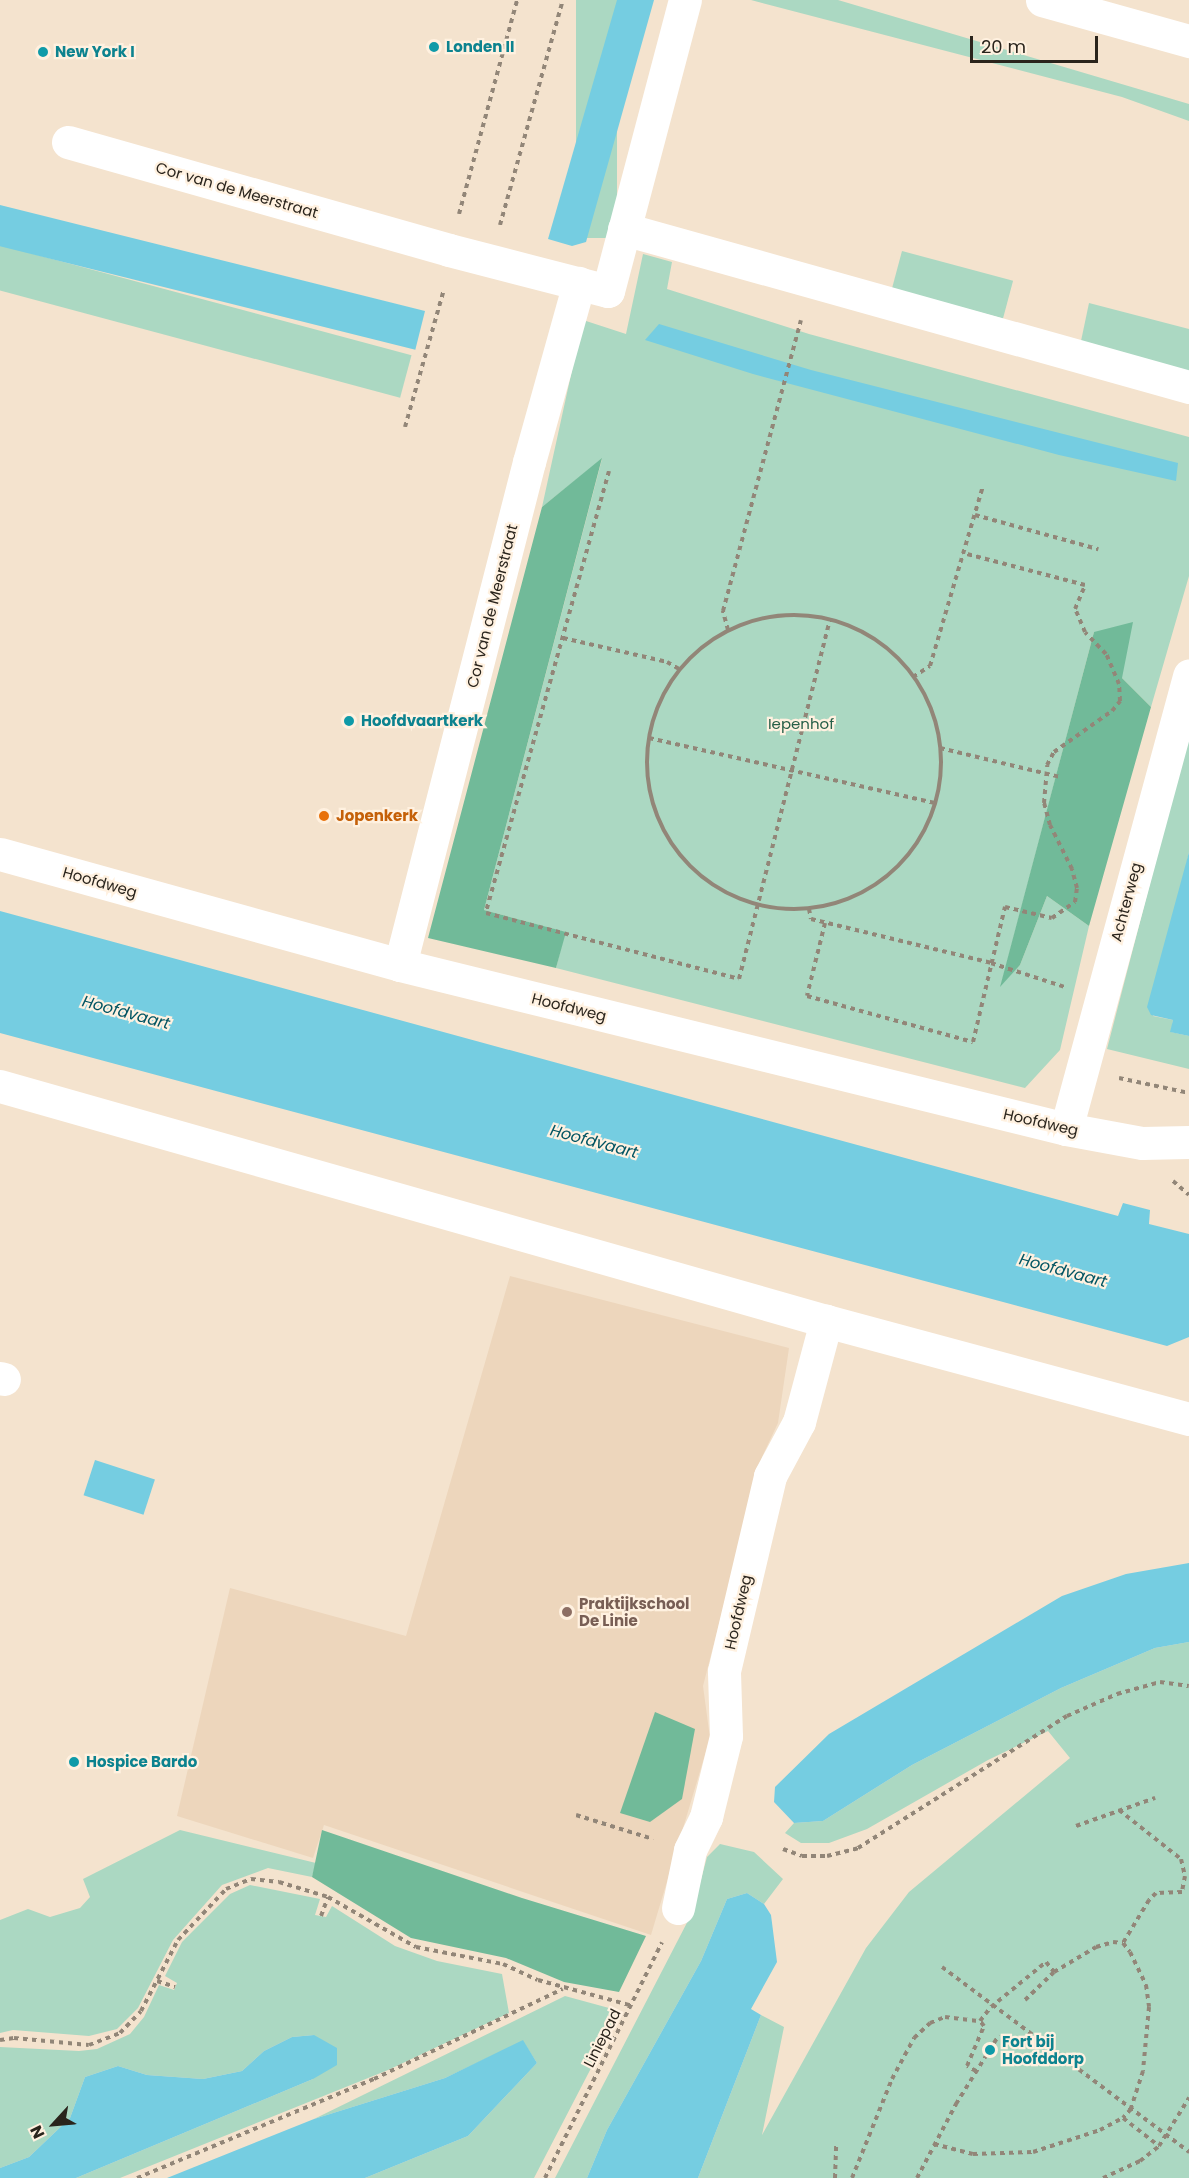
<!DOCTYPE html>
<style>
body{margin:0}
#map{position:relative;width:1189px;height:2178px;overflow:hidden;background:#f4e3ce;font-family:Poppins,sans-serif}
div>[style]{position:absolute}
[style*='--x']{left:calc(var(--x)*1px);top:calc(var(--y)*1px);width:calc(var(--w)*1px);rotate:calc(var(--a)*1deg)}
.built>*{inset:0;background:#edd6bc}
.green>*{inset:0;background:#abd8c2;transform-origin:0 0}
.forest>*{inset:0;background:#71ba99}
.water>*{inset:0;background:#75cde1;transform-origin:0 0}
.path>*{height:4px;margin-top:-2px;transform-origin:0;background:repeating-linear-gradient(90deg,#928678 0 4.5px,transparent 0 9px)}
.path>.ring{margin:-2px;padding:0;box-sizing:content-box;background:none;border:4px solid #928678;border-radius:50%}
.minor>*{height:33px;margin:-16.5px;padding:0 16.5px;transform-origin:16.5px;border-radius:16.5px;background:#fff}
.dots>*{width:16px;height:16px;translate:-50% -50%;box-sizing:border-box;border:3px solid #fff1e0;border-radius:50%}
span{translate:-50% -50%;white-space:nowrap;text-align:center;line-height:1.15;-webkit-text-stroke:4.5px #fff1e0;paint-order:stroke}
.culture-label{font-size:15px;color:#0d838f;font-weight:700}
.left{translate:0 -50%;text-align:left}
.street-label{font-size:15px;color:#2a241c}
.park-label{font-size:15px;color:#265f48}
.food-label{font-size:15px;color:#c56008;font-weight:700}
.education-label{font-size:15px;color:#785e54;font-weight:700}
.water-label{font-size:16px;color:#025462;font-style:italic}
.north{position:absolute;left:24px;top:2094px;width:60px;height:60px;-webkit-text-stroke:4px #fff1e0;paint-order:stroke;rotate:244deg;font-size:16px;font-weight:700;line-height:24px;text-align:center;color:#2a241c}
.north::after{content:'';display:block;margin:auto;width:21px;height:27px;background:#2a241c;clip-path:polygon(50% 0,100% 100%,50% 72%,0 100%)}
.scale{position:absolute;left:970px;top:36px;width:128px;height:27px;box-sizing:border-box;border:3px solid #2a241c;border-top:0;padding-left:8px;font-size:18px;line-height:21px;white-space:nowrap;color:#2a241c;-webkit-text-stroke:4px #fff1e0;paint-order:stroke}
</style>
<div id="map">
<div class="built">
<div style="clip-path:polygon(510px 1276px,789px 1348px,778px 1423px,762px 1457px,703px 1686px,710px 1738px,651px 1935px,324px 1825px,313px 1858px,177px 1816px,230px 1588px,406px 1636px)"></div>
</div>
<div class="green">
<div style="left:576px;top:0;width:41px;height:238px"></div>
<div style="clip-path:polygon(751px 0,838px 0,1189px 104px,1189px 121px,1122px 97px)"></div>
<div style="left:0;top:245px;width:426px;height:44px;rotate:15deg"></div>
<div style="left:902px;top:251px;width:115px;height:39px;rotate:15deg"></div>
<div style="clip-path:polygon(643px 254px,672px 262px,667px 289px,809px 334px,1189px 437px,1189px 576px,1151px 707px,1122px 678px,1094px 632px,1001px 985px,1020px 965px,1047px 896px,1089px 926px,1060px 1050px,1025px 1088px,556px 968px,565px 932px,484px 910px,602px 459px,542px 507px,583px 320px,626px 334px)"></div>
<div style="clip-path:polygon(1089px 303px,1189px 329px,1189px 371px,1081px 341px)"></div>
<div style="clip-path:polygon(1189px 733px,1189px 852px,1153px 1016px,1173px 1020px,1171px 1032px,1189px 1036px,1189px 1069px,1107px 1049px)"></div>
<div style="clip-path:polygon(1189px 1642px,1189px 2178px,698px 2178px,761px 2015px,784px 2027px,762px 2135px,866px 1948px,909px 1892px,1070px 1758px,1048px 1731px,988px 1760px,867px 1829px,829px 1843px,801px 1843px,785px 1833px,794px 1823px,823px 1821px,912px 1765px,1061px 1688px,1155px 1648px)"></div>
<div style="clip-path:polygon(180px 1830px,316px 1863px,312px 1877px,268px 1868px,222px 1885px,173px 1940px,138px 2008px,117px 2029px,89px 2036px,13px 2030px,0 2033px,0 1920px,28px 1909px,50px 1917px,80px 1908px,90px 1897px,83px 1879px)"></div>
<div style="clip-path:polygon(720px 1844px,754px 1852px,783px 1879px,764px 1904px,747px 1893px,727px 1899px,701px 1961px,607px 2130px,587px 2178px,555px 2178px,692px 1913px,707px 1857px)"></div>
<div style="clip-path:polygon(250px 1885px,320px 1899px,315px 1915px,326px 1917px,332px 1906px,395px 1946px,437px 1961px,502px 1974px,509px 2013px,388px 2070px,120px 2178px,76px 2178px,313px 2079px,314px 2035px,292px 2037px,264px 2051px,242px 2071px,203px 2079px,147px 2075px,118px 2066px,85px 2077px,70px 2118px,29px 2157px,0 2168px,0 2047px,79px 2051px,97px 2049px,130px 2034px,144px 2017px,159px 1985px,174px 1990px,177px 1983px,165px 1976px,182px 1942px,230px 1894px)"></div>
<div style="clip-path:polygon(565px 1996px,609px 2008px,615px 2013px,615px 2022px,534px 2178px,365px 2178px,468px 2136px,537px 2063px,523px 2041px,445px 2078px,314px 2119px)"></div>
</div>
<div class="forest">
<div style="clip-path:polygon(602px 458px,484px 910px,566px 932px,556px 968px,428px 938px,542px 507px)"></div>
<div style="clip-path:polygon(1133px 622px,1122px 678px,1151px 707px,1089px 926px,1047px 896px,1020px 965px,1000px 987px,1094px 632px)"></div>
<div style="clip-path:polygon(655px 1712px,695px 1729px,682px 1799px,650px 1822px,620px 1813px)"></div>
<div style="clip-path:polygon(322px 1830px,522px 1898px,646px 1936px,619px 1992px,564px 1982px,506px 1958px,411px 1938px,312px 1877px)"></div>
</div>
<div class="water">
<div style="clip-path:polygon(617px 0,654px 0,586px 242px,572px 246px,548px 239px)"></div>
<div style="left:0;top:205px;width:438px;height:40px;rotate:14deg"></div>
<div style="clip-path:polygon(659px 324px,811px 370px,1178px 463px,1176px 481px,1059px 455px,753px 374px,645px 340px)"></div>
<div style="clip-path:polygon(1189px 852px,1189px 1036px,1170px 1032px,1173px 1020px,1151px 1015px,1147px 1007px)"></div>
<div style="clip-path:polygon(0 911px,1118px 1216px,1123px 1203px,1150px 1210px,1149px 1224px,1189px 1234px,1189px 1337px,1167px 1346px,0 1033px)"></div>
<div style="left:95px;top:1460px;width:63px;height:37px;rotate:18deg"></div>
<div style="clip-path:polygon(1189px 1563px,1189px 1642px,1155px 1648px,1061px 1688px,912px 1765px,823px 1821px,794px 1823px,774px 1802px,775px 1787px,829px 1734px,1062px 1596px,1126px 1574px)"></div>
<div style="clip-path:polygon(747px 1893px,764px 1904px,771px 1915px,777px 1962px,751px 2009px,761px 2015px,698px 2178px,587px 2178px,607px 2130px,701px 1961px,727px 1899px)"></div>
<div style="clip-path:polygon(314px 2035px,337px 2048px,337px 2065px,313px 2079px,76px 2178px,0 2178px,0 2168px,29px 2157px,70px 2118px,85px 2077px,118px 2066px,147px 2075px,203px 2079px,242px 2071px,264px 2051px,292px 2037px)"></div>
<div style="clip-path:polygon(523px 2040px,537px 2063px,468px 2136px,365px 2178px,167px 2178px,314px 2119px,445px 2078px)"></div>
</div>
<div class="path">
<div style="--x:459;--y:214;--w:222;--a:-74.8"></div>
<div style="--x:500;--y:225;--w:234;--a:-74.4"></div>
<div style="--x:405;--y:427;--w:143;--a:-74.2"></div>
<div style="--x:609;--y:471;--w:459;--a:105.6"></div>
<div style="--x:486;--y:913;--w:261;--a:14.6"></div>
<div style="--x:739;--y:979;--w:371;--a:-75.8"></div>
<div style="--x:975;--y:515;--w:128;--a:15.5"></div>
<div class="ring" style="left:647px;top:615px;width:290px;height:290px"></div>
<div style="--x:728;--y:630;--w:20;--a:-105"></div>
<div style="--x:723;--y:611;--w:301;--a:-75"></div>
<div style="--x:563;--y:638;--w:107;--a:13"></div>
<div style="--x:667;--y:662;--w:14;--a:30"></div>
<div style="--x:913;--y:677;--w:20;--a:-33"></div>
<div style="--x:930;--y:666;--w:188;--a:-73.6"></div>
<div style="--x:649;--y:738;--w:292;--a:12.8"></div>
<div style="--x:940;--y:748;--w:123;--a:13.6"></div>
<div style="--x:809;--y:909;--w:10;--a:79"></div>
<div style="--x:811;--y:919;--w:185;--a:13.7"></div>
<div style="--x:991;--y:963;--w:78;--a:18"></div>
<div style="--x:825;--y:923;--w:75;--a:103.9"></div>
<div style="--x:807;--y:996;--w:172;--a:15.5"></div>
<div style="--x:973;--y:1042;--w:139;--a:-76.7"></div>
<div style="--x:1005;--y:907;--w:48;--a:13.2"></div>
<div style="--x:1052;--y:918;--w:28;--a:-35"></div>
<div style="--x:1075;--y:902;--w:14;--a:-82"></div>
<div style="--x:1077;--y:888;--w:20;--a:-105"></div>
<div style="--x:1072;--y:869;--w:49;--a:-116.6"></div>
<div style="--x:1050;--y:825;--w:23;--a:-105"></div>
<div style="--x:1044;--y:803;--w:38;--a:-85"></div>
<div style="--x:1047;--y:765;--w:15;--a:-62"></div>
<div style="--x:1054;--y:752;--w:71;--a:-35.3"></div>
<div style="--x:1112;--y:711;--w:13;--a:-51"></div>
<div style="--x:1120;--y:701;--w:17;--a:-93"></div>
<div style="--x:1119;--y:684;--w:33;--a:-113"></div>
<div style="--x:1106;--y:654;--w:30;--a:-134"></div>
<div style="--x:1085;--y:632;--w:25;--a:-113"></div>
<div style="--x:1075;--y:609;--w:26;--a:-67"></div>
<div style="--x:1085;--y:585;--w:126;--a:-165.3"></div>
<div style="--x:1119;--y:1078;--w:72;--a:12.1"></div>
<div style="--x:1173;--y:1181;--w:21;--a:41"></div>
<div style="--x:1119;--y:1810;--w:79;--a:38.3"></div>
<div style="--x:1181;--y:1859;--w:17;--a:77"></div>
<div style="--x:1185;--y:1876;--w:16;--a:101"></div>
<div style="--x:1182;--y:1892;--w:26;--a:178"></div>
<div style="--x:1156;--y:1893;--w:10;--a:135"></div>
<div style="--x:1149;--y:1900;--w:50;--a:121.2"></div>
<div style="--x:576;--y:1815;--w:81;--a:17.3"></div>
<div style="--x:1076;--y:1826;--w:84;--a:-19.5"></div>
<div style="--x:783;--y:1849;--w:20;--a:20"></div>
<div style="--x:802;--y:1856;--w:25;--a:0"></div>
<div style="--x:827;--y:1856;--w:32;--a:-14"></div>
<div style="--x:858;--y:1848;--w:247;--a:-32.3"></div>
<div style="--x:1067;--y:1716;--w:55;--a:-23.7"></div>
<div style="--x:1117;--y:1694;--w:45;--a:-15.6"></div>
<div style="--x:1160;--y:1682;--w:29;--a:8"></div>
<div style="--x:321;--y:1916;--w:20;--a:-70"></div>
<div style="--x:942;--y:1967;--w:309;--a:36.8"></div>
<div style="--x:157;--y:1981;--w:19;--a:18"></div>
<div style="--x:1025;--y:2000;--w:40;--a:-44"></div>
<div style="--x:1054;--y:1972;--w:49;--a:-30.8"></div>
<div style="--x:1096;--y:1947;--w:18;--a:-16"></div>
<div style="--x:1113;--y:1942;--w:10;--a:6"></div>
<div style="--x:1123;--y:1943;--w:11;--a:52"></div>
<div style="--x:1130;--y:1952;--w:37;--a:64"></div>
<div style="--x:1146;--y:1985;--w:22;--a:82"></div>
<div style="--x:1149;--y:2007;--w:64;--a:95.4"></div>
<div style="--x:1143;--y:2071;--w:40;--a:108"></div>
<div style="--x:1131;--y:2109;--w:12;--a:132"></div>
<div style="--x:0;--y:2040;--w:14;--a:-8"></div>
<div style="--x:14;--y:2038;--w:75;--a:5.3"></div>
<div style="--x:89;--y:2045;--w:33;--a:-21"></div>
<div style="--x:120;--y:2033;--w:30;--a:-46"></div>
<div style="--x:141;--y:2011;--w:80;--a:-62.5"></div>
<div style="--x:178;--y:1940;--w:70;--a:-46.7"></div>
<div style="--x:226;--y:1889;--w:27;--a:-22"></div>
<div style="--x:251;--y:1879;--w:28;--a:6"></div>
<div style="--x:279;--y:1882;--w:51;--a:17"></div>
<div style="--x:328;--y:1897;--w:101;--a:29.6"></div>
<div style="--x:416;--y:1947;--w:89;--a:11.1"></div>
<div style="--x:503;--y:1964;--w:38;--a:25"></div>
<div style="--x:538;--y:1980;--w:98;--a:15.3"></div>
<div style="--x:976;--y:2071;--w:10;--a:-151"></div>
<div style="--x:967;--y:2066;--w:43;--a:-67"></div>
<div style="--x:984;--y:2026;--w:6;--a:-129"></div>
<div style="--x:980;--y:2021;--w:18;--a:-52"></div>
<div style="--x:991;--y:2007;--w:71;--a:-39.3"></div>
<div style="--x:1046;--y:1962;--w:13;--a:51"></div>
<div style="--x:934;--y:2144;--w:40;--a:14.4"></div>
<div style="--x:973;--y:2154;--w:60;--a:-1.9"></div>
<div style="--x:1033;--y:2152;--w:71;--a:-18.2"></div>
<div style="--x:1100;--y:2130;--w:26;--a:-28"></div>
<div style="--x:1123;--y:2118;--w:46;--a:37.9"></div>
<div style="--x:137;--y:2178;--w:257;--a:-22.7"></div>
<div style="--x:374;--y:2079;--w:209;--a:-25.5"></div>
<div style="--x:545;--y:2178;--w:263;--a:-63.6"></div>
<div style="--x:835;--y:2178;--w:36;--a:-88"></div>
<div style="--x:852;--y:2178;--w:107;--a:-68"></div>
<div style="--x:892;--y:2079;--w:47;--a:-61.8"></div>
<div style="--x:914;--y:2038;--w:22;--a:-43"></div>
<div style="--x:930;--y:2023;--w:16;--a:-22"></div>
<div style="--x:945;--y:2017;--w:35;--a:7"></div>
<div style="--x:917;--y:2178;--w:84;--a:-62.2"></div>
<div style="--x:956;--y:2104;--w:81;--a:-58.1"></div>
<div style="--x:1103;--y:2178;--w:41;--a:-24.7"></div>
<div style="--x:1140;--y:2161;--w:24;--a:-38"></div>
<div style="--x:1159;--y:2146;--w:57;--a:-58"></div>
</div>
<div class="minor">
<div style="--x:1042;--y:0;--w:153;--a:15.6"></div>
<div style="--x:68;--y:142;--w:396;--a:15.8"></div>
<div style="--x:449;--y:250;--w:164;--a:14.5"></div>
<div style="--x:608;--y:291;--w:301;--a:-75.2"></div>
<div style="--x:624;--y:229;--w:587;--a:15.62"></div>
<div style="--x:0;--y:854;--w:415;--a:15.5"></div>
<div style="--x:400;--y:965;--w:686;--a:13.83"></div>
<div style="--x:1066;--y:1129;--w:77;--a:10.4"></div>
<div style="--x:1142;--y:1143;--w:47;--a:-1.2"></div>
<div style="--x:400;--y:965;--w:519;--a:-75.62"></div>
<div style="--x:529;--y:462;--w:186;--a:-74.4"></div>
<div style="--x:0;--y:1086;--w:859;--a:15.88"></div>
<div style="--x:826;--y:1321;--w:376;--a:15.1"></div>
<div style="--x:1066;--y:1129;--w:470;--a:-74.8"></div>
<div style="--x:0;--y:1378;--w:4;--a:14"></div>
<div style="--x:678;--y:1908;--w:59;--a:-78.3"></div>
<div style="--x:690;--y:1850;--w:37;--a:-64"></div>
<div style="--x:706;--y:1817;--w:83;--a:-76.1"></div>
<div style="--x:726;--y:1736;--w:65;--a:-91.8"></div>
<div style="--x:724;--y:1671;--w:200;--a:-76.7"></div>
<div style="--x:770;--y:1476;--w:61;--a:-61.8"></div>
<div style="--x:799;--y:1422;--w:105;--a:-75"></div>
</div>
<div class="dots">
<div style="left:434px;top:47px;background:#0f9aa8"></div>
<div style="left:43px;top:52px;background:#0f9aa8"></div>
<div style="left:349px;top:721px;background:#0f9aa8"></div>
<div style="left:324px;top:816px;background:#e8710a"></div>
<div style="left:567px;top:1612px;background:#8d6e63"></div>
<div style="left:74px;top:1762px;background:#0f9aa8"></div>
<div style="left:990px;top:2050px;background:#0f9aa8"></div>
</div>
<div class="culture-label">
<span class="left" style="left:446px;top:47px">Londen II</span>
<span class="left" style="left:55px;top:52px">New York I</span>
<span class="left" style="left:361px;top:721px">Hoofdvaartkerk</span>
<span class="left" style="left:86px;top:1762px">Hospice Bardo</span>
<span class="left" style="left:1002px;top:2050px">Fort bij<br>Hoofddorp</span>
</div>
<div class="street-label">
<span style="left:237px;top:190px;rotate:16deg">Cor van de Meerstraat</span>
<span style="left:492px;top:606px;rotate:-76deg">Cor van de Meerstraat</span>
<span style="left:100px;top:882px;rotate:16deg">Hoofdweg</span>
<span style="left:1126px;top:902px;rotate:-75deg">Achterweg</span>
<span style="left:569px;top:1007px;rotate:14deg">Hoofdweg</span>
<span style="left:1041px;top:1122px;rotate:13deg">Hoofdweg</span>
<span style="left:738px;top:1612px;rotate:-77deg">Hoofdweg</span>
<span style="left:602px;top:2038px;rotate:-63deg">Liniepad</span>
</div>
<div class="park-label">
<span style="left:801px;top:724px">Iepenhof</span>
</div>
<div class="food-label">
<span class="left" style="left:336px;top:816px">Jopenkerk</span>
</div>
<div class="education-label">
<span class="left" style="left:579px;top:1612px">Praktijkschool<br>De Linie</span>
</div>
<div class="water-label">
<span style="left:126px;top:1013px;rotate:15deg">Hoofdvaart</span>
<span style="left:594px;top:1142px;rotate:15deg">Hoofdvaart</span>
<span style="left:1063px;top:1271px;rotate:15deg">Hoofdvaart</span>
</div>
<div class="north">N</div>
<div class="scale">20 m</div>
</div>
